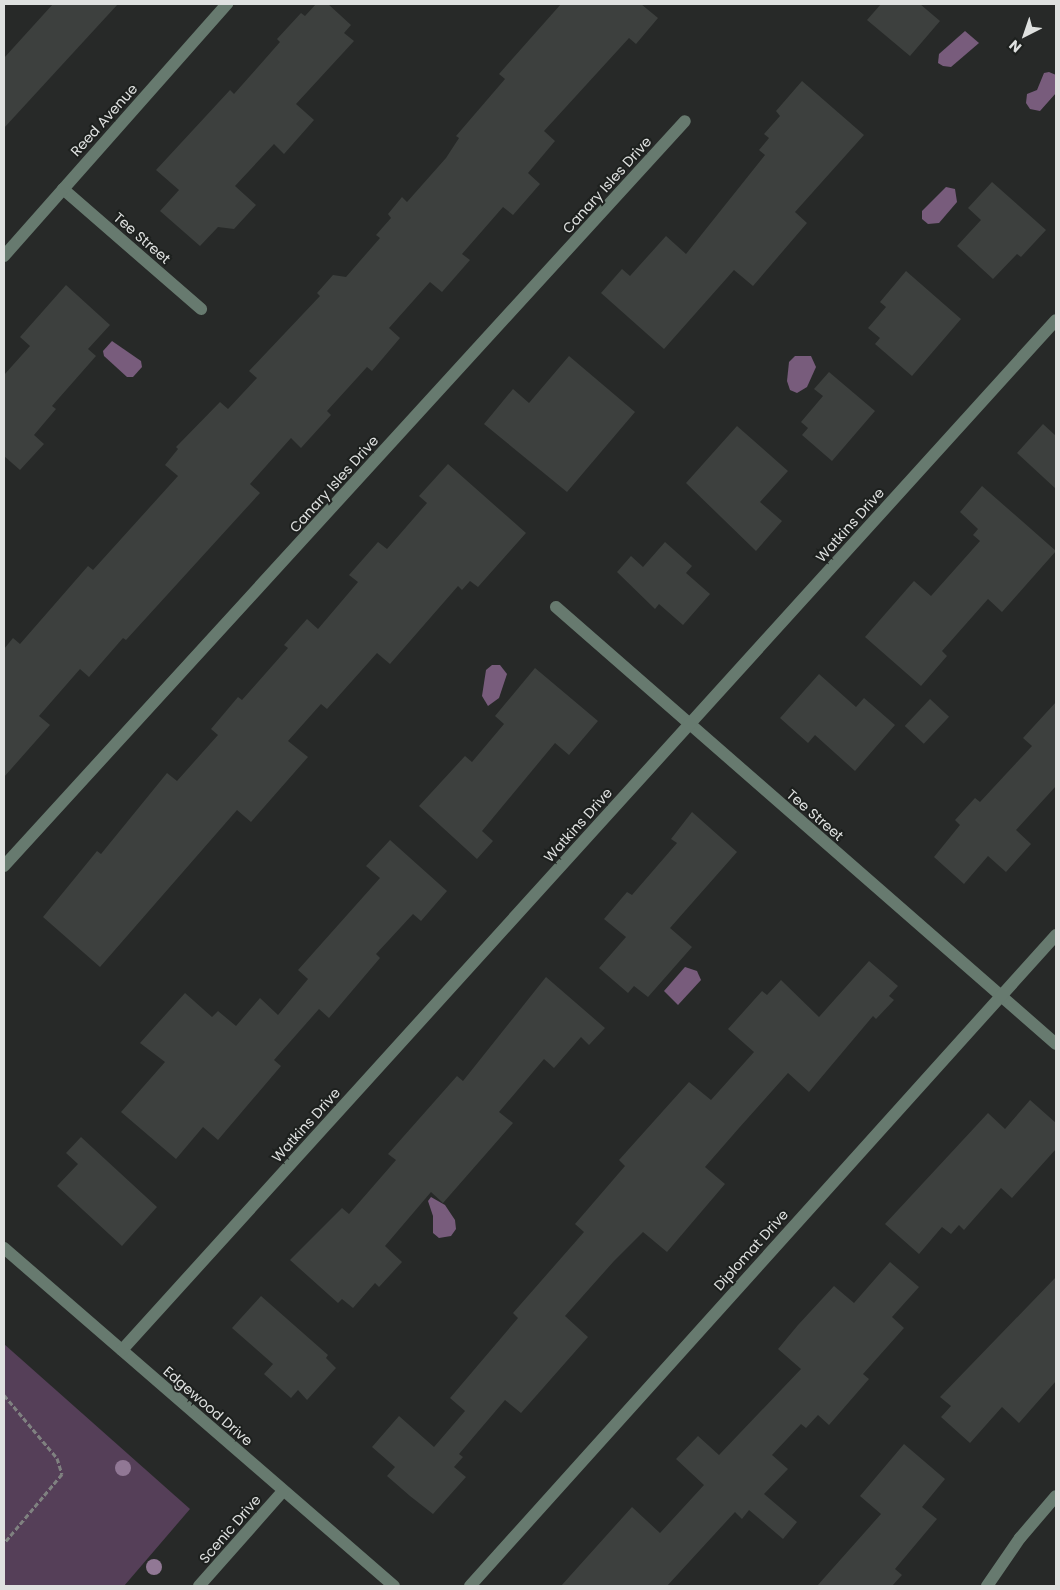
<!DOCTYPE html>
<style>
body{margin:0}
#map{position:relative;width:1060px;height:1590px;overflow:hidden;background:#272928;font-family:Poppins,sans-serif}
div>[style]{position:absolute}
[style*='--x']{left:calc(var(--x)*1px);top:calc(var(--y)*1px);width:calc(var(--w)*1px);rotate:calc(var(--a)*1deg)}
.green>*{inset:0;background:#553f58}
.water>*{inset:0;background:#785c7c}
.building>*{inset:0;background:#3d403e;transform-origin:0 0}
.path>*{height:3px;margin-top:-1.5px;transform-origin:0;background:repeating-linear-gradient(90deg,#7f8180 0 5px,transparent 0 7.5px)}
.minor>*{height:12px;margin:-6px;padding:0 6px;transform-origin:6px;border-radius:6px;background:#677a6f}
.trees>*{width:16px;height:16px;margin:-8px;border-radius:50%;background:#917895}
span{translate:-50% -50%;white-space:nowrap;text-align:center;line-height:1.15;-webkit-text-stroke:4px #1d201e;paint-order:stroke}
.street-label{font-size:14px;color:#dfe1e0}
.frame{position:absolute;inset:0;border:5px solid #dfe1e0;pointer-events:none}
.north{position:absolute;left:1000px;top:10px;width:50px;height:50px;-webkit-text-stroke:4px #1d201e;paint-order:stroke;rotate:221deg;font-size:14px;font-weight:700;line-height:20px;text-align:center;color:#dfe1e0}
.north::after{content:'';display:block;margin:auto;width:18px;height:22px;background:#dfe1e0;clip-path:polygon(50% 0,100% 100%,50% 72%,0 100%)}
</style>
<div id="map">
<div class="green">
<div style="clip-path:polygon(4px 1344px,190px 1509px,124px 1586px,4px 1586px)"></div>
</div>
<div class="water">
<div style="clip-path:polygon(965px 31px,979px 43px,951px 67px,943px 66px,938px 63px,939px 54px)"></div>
<div style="clip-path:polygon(1049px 72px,1056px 75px,1056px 93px,1040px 111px,1030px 109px,1026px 103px,1027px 94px,1037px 90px,1044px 73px)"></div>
<div style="clip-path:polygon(946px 187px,955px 189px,957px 202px,939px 223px,928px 224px,922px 219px,922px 211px)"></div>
<div style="clip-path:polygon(112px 341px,141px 361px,142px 367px,133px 377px,127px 377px,104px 356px,103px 351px)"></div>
<div style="clip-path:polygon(795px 356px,811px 356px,816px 367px,807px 387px,797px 393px,790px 390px,787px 381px,789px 362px)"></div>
<div style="clip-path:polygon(492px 665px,500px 665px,507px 674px,499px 698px,488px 706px,482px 696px,486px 670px)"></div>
<div style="clip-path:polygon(685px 967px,697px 971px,701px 980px,678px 1005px,664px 991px)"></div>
<div style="clip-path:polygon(431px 1197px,445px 1205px,455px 1220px,456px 1229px,451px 1236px,439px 1238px,433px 1233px,433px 1216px,428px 1201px)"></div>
</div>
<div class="building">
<div style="clip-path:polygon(53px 4px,118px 4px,4px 128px,4px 58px)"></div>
<div style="clip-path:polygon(316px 4px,328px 4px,351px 25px,344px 33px,354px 41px,296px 104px,314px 120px,284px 154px,274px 144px,235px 186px,256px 205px,234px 229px,218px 227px,200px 246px,160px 211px,179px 190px,156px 170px,230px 90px,234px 94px,280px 42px,277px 39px,301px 13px,305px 16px)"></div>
<div style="clip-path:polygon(561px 4px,641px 4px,658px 18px,636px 44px,629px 38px,544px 131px,555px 141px,528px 173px,540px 184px,513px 215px,503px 207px,462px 254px,470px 260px,442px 292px,430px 282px,389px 328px,400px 338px,372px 371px,367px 367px,327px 411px,331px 415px,301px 448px,291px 438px,250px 484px,260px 493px,126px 640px,123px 638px,89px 677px,80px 669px,39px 716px,50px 725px,4px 777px,4px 649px,13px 638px,20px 644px,88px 566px,93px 570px,178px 476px,165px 465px,178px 449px,176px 447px,220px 402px,228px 409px,257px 378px,249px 371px,320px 296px,317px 293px,333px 275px,346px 277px,380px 238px,376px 235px,391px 218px,388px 214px,402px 197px,407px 202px,446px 158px,459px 138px,456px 136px,505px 79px,499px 74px)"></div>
<div style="clip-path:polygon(881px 4px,920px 4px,940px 21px,910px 56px,867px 20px)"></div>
<div style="clip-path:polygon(802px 81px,864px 135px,795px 212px,807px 223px,753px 286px,734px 270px,664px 349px,601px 293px,622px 269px,630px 276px,666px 236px,686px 254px,765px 155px,759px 150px,769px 138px,764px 134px,780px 116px,776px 111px)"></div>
<div style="clip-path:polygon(992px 182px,1046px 230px,1021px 257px,1017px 254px,993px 279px,957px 246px,981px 220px,968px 208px)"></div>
<div style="clip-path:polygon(906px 271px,961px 319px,912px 376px,875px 344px,880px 338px,868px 328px,886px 307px,880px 302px)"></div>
<div style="clip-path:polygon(66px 285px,110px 325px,88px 349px,96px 356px,52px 406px,56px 409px,34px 435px,44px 444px,20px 470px,4px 456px,4px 375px,30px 346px,20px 337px)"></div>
<div style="clip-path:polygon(569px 356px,635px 412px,567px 492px,484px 424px,513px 389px,529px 403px)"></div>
<div style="clip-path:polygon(829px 372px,875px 411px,832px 461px,802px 435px,808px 428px,801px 422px,823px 396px,814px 389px)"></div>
<div style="clip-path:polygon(1043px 424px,1056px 436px,1056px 489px,1017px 453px)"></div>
<div style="clip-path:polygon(737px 426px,788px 471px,760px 502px,782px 521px,756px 551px,686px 483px)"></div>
<div style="clip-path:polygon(448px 464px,526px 533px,478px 587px,470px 581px,462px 590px,458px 586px,390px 664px,377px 653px,327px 709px,321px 704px,288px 741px,308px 757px,251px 822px,237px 810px,100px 967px,43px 917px,97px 851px,101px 854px,167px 773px,177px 781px,218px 735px,211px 729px,238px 697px,242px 700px,288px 648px,284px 645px,307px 619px,318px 629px,358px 582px,349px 575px,378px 542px,387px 549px,427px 503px,419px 496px)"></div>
<div style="clip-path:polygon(982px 486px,1056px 551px,1002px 612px,988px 599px,942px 651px,947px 656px,921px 686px,865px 637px,914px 581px,931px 596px,980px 541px,973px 535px,978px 529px,960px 512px)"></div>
<div style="clip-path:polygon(665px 542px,692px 566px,686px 573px,710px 594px,683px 625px,659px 604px,655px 609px,617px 572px,631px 556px,643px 567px)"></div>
<div style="clip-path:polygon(535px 668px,598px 721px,569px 755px,555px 743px,482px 831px,493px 841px,477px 859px,419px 806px,465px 756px,472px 762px,504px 724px,495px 716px)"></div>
<div style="clip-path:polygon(819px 674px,856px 707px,864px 698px,895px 725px,855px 771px,815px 735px,808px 743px,780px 718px)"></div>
<div style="left:930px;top:699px;width:26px;height:37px;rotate:43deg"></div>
<div style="clip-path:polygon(1056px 702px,1056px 786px,1016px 830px,1031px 844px,1006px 872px,988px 856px,964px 884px,934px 857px,960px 825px,955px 820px,975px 798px,980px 802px,1032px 746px,1023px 738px)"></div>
<div style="clip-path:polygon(692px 812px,737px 852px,670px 928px,692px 947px,648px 997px,634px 986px,628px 993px,599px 968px,626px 937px,604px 919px,627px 892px,632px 895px,677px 843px,671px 839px)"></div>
<div style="clip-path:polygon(390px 840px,447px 891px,421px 921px,413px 914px,376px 954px,380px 958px,329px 1018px,319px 1009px,274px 1060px,281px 1066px,218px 1140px,203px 1127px,176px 1159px,121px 1112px,165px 1062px,140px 1043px,185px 993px,212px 1017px,218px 1011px,236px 1026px,260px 998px,278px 1015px,308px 979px,298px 970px,380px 878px,366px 866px)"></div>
<div style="clip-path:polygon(869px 961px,898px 986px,889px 996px,894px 1000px,876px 1019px,873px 1016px,809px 1092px,788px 1073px,739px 1128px,705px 1167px,725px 1184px,667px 1252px,643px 1232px,614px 1261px,565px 1316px,588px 1337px,521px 1413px,505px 1400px,459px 1454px,463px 1457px,454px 1467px,466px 1477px,433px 1514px,410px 1496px,387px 1476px,395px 1467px,372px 1447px,399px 1416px,434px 1447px,465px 1411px,450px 1398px,518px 1318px,513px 1313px,584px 1232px,575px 1224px,625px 1166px,619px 1160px,689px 1082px,711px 1100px,754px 1052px,728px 1029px,762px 991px,767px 995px,781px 980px,819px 1017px)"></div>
<div style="clip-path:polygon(546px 977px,605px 1028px,589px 1045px,581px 1037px,554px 1068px,544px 1059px,499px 1112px,513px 1123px,443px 1203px,431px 1192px,385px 1246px,402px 1262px,379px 1287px,375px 1283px,353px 1308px,342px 1299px,338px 1303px,290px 1260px,342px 1208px,349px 1214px,396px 1160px,388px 1154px,457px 1076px,463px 1081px)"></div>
<div style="clip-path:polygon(1030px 1100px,1056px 1123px,1056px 1149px,1012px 1198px,1001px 1188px,964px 1230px,959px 1225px,951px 1234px,942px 1227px,919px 1254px,885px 1224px,988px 1113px,1005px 1129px)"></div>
<div style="clip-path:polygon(81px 1137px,157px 1207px,122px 1246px,57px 1186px,78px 1164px,66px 1153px)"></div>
<div style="clip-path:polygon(890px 1262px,919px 1287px,892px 1317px,904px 1328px,863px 1374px,869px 1379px,829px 1425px,818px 1415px,806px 1428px,801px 1424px,772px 1455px,788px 1469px,764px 1494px,797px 1522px,783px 1539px,749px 1510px,742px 1519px,735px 1512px,667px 1586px,561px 1586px,632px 1507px,660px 1533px,704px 1485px,676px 1459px,698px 1436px,719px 1455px,801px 1369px,778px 1349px,798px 1325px,834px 1286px,854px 1303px)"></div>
<div style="clip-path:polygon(1056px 1277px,1056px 1381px,1019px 1423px,1002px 1407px,970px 1443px,941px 1417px,951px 1406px,940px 1397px)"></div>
<div style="clip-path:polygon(261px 1296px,328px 1355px,326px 1358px,336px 1368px,307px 1400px,298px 1390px,291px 1398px,264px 1374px,273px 1364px,232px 1328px)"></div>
<div style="clip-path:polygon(904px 1444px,945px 1479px,922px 1507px,937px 1519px,895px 1569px,902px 1575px,892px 1586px,817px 1586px,881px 1514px,860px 1496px)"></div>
</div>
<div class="path">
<div style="--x:4;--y:1395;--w:82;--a:49.9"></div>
<div style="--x:57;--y:1458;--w:17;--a:73"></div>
<div style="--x:62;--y:1474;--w:90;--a:130"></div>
</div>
<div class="minor">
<div style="--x:63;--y:189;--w:183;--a:41"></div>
<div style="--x:4;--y:256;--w:337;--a:-48.5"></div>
<div style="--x:556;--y:607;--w:664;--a:41.15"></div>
<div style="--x:4;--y:866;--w:1009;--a:-47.57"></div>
<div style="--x:4;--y:1248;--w:516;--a:40.91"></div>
<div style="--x:122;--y:1350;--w:1390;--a:-47.8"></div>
<div style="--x:199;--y:1586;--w:127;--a:-48.5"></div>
<div style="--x:470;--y:1586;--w:876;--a:-48.01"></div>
<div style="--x:987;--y:1586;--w:58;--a:-55.5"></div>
<div style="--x:1020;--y:1538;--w:55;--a:-49.4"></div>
</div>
<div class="trees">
<div style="left:123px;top:1468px"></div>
<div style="left:154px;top:1567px"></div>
</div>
<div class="street-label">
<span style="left:104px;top:120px;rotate:-48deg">Reed Avenue</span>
<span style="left:607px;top:185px;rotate:-48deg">Canary Isles Drive</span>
<span style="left:142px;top:238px;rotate:41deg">Tee Street</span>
<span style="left:334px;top:484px;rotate:-48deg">Canary Isles Drive</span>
<span style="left:850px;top:525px;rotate:-48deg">Watkins Drive</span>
<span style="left:815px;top:815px;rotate:41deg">Tee Street</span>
<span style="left:578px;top:825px;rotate:-48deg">Watkins Drive</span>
<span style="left:306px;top:1125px;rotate:-48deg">Watkins Drive</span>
<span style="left:751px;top:1250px;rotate:-48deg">Diplomat Drive</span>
<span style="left:208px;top:1406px;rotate:41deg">Edgewood Drive</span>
<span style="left:230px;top:1529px;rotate:-49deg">Scenic Drive</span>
</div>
<div class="frame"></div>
<div class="north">N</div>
</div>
